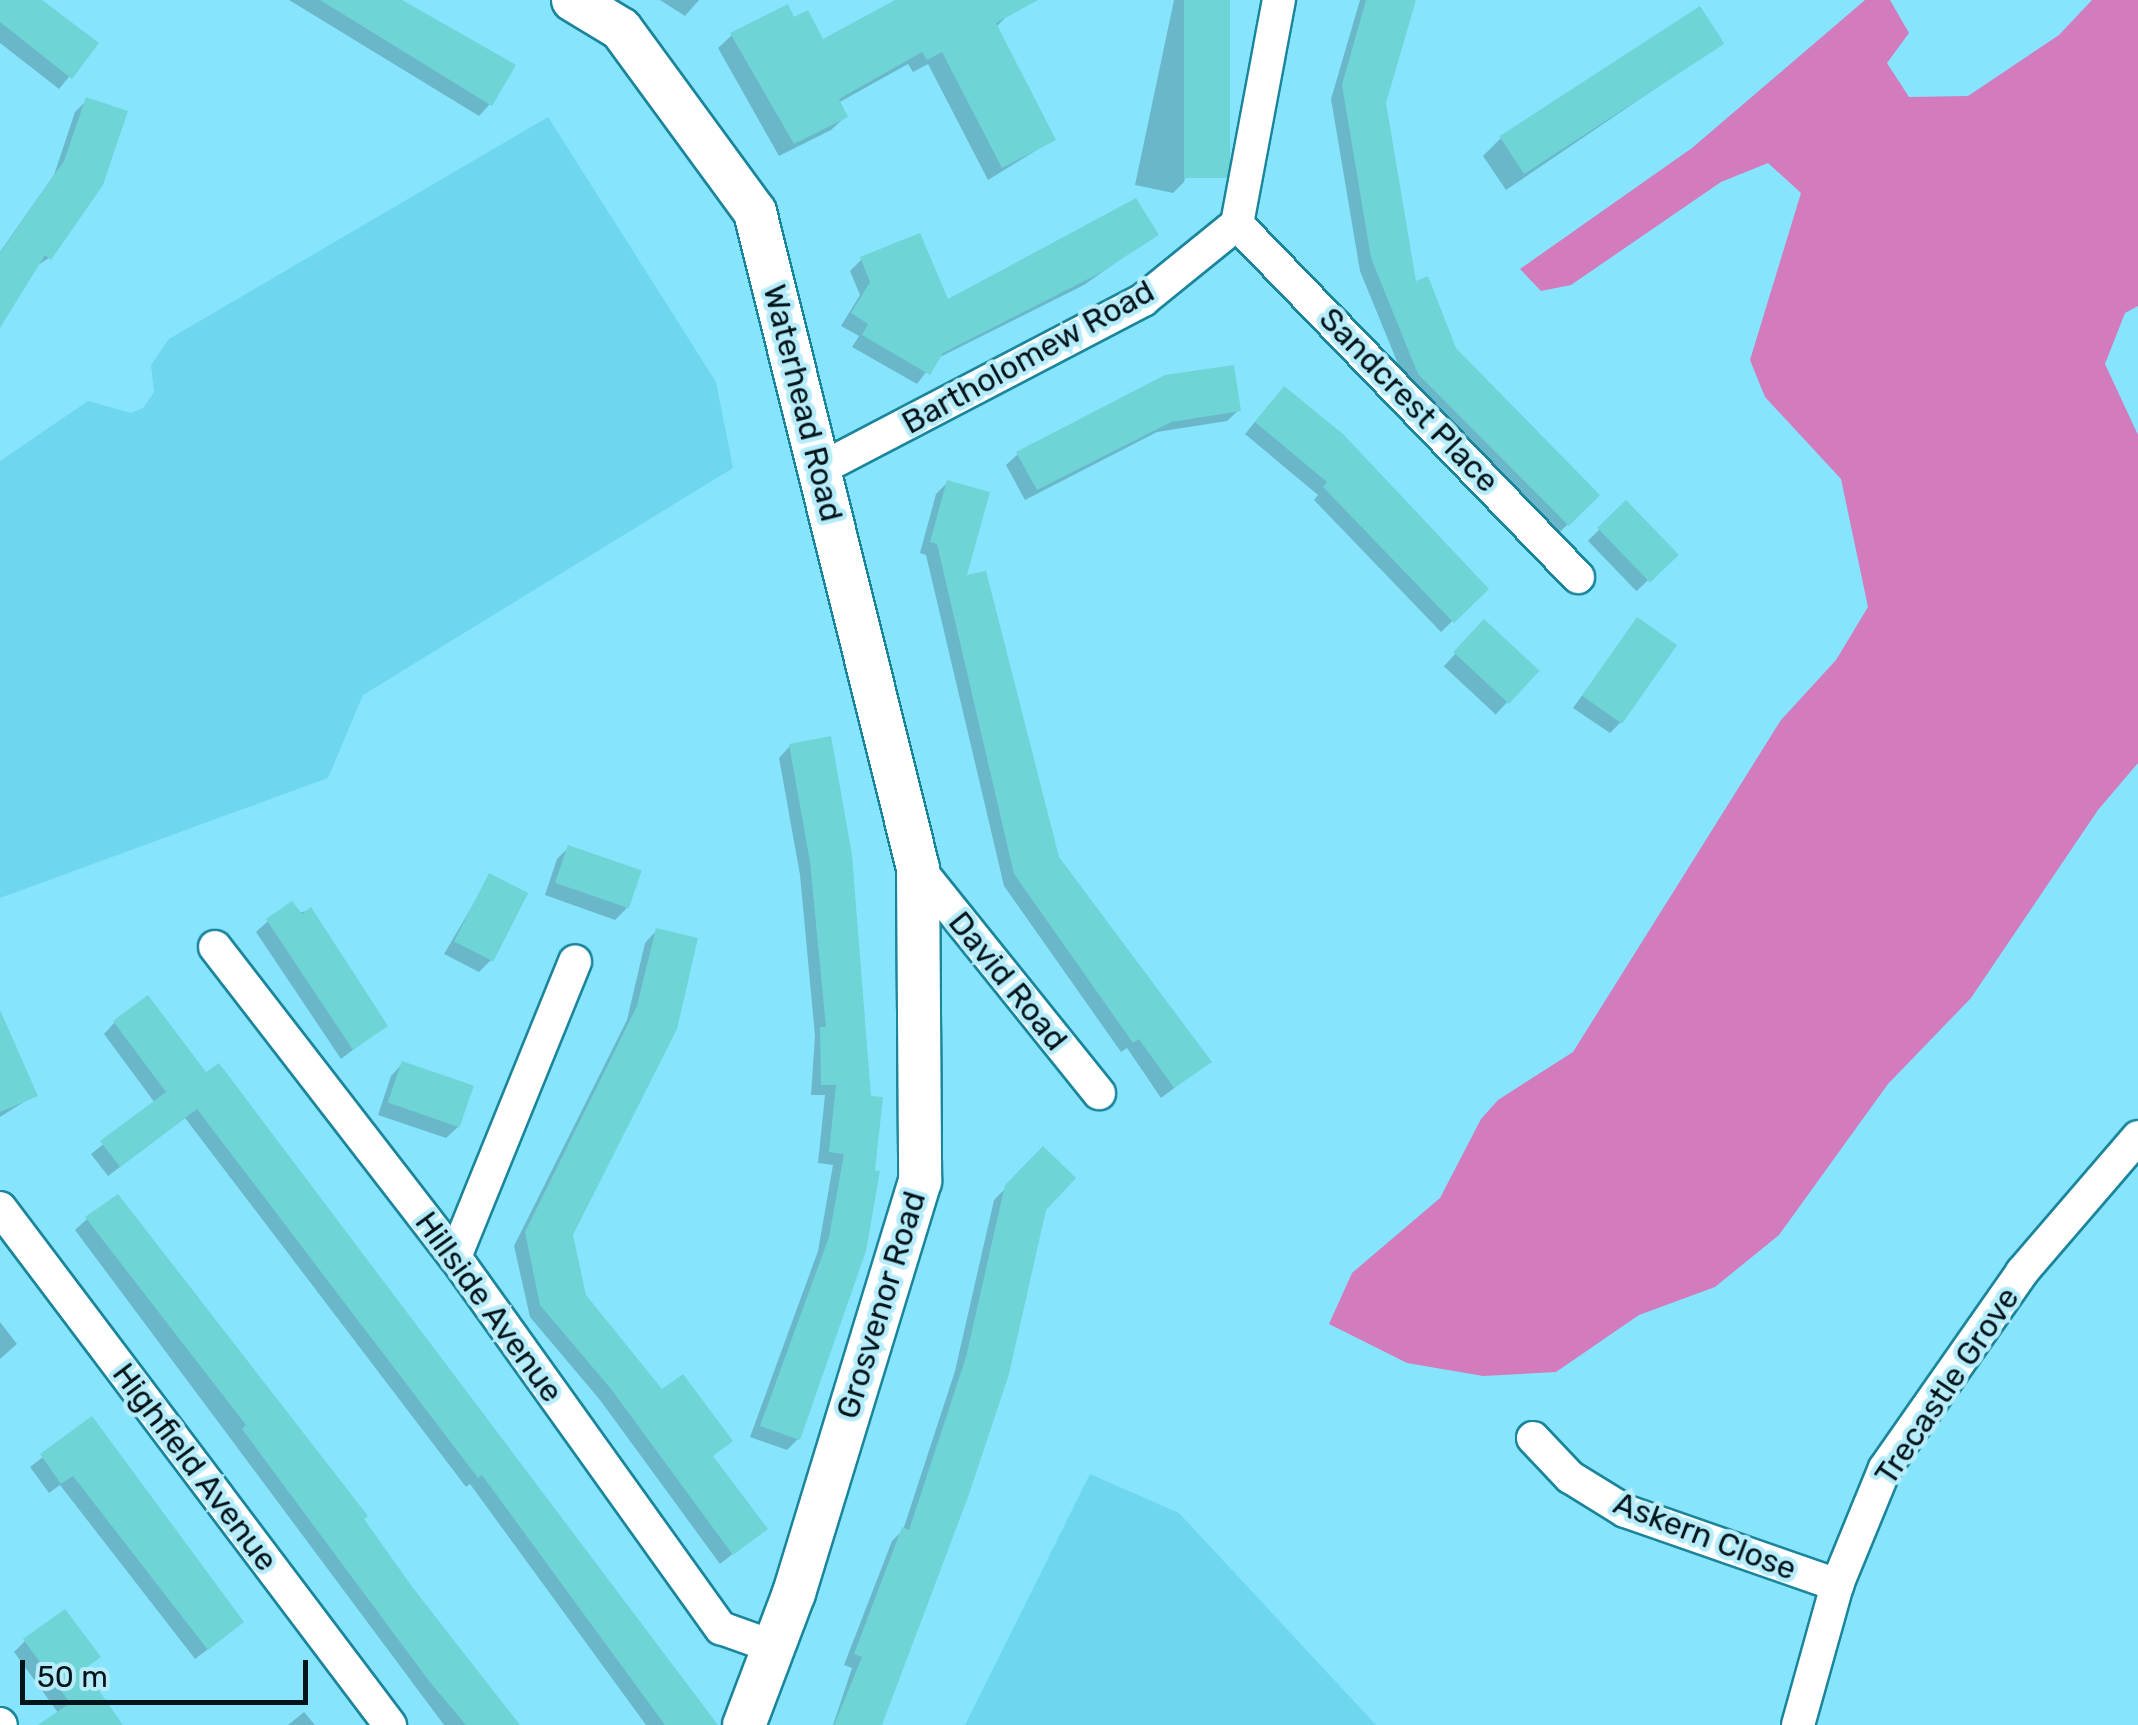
<!DOCTYPE html>
<style>
body{margin:0}
#map{position:relative;width:2138px;height:1725px;overflow:hidden;background:#86e5fd;font-family:Rubik,sans-serif}
div>[style]{position:absolute}
[style*='--x']{left:calc(var(--x)*1px);top:calc(var(--y)*1px);width:calc(var(--w)*1px);rotate:calc(var(--a)*1deg)}
.built>*{inset:0;background:#6ed6ef}
.forest>*{inset:0;background:#d27cbe}
.shadow>*{inset:0;background:#0003;transform-origin:0 0}
.building>*{inset:0;background:#6ed4d5;transform-origin:0 0}
.roads{filter:drop-shadow(2px 0 #1a859b) drop-shadow(-2px 0 #1a859b) drop-shadow(0 2px #1a859b) drop-shadow(0 -2px #1a859b)}
.minor>*{height:32px;margin:-16px;padding:0 16px;transform-origin:16px;border-radius:16px;background:#fff}
.tertiary>*{height:42px;margin:-21px;padding:0 21px;transform-origin:21px;border-radius:21px;background:#fff}
span{translate:-50% -50%;white-space:nowrap;text-align:center;line-height:1.15;-webkit-text-stroke:9px #b7ecfa;paint-order:stroke}
.street-label{font-size:32px;color:#011419}
.scale{position:absolute;left:20px;top:1660px;width:288px;height:45px;box-sizing:border-box;border:5px solid #011419;border-top:0;padding-left:12px;font-size:30px;line-height:35px;white-space:nowrap;color:#011419;-webkit-text-stroke:8px #b7ecfa;paint-order:stroke}
</style>
<div id="map">
<div class="built">
<div style="clip-path:polygon(548px 117px,716px 382px,733px 468px,363px 695px,328px 778px,0 898px,0 461px,88px 401px,131px 413px,143px 408px,154px 392px,151px 365px,169px 339px)"></div>
<div style="clip-path:polygon(1090px 1474px,1179px 1513px,1376px 1725px,965px 1725px)"></div>
</div>
<div class="forest">
<div style="clip-path:polygon(1865px 0,1890px 0,1909px 33px,1887px 63px,1909px 97px,1968px 96px,2059px 35px,2092px 0,2138px 0,2138px 306px,2125px 313px,2105px 364px,2138px 435px,2138px 763px,2098px 810px,1971px 998px,1888px 1084px,1779px 1235px,1715px 1287px,1639px 1315px,1556px 1372px,1483px 1376px,1407px 1363px,1329px 1324px,1352px 1273px,1440px 1198px,1481px 1119px,1498px 1100px,1573px 1052px,1781px 720px,1836px 660px,1868px 607px,1841px 479px,1765px 397px,1750px 360px,1801px 193px,1768px 163px,1721px 182px,1571px 285px,1541px 291px,1520px 269px,1692px 148px)"></div>
</div>
<div class="shadow">
<div style="clip-path:polygon(0 0,39px 0,96px 44px,59px 89px,0 43px)"></div>
<div style="clip-path:polygon(289px 0,402px 0,490px 104px,479px 116px)"></div>
<div style="clip-path:polygon(660px 0,699px 0,685px 16px)"></div>
<div style="clip-path:polygon(922px 0,1001px 0,1009px 14px,996px 27px,1053px 140px,988px 180px,928px 64px,913px 72px,908px 64px,838px 103px,845px 117px,831px 130px,779px 156px,718px 48px,732px 35px,793px 20px,822px 43px)"></div>
<div style="clip-path:polygon(1174px 0,1225px 0,1184px 182px,1173px 193px,1135px 185px)"></div>
<div style="clip-path:polygon(1360px 0,1413px 0,1383px 103px,1414px 285px,1454px 350px,1597px 495px,1556px 536px,1407px 386px,1360px 271px,1331px 99px)"></div>
<div style="clip-path:polygon(1721px 44px,1506px 190px,1483px 156px,1501px 138px)"></div>
<div style="clip-path:polygon(87px 100px,49px 258px,35px 267px,0 323px,0 252px,54px 175px,75px 112px)"></div>
<div style="clip-path:polygon(1156px 234px,1084px 285px,936px 359px,917px 384px,852px 347px,859px 336px,841px 326px,860px 295px,850px 271px,861px 260px,947px 302px)"></div>
<div style="clip-path:polygon(1232px 368px,1239px 410px,1227px 421px,1157px 432px,1025px 500px,1006px 465px,1018px 454px)"></div>
<div style="clip-path:polygon(1273px 400px,1485px 589px,1441px 632px,1314px 500px,1318px 495px,1245px 434px)"></div>
<div style="clip-path:polygon(947px 483px,964px 578px,1056px 858px,1209px 1062px,1161px 1098px,1127px 1048px,1121px 1052px,1004px 886px,926px 555px,920px 553px,936px 494px)"></div>
<div style="left:1626px;top:504px;width:70px;height:53px;rotate:46deg"></div>
<div style="clip-path:polygon(1637px 620px,1621px 722px,1610px 733px,1573px 708px)"></div>
<div style="left:1484px;top:623px;width:71px;height:59px;rotate:43deg"></div>
<div style="clip-path:polygon(790px 746px,872px 1172px,798px 1439px,787px 1450px,750px 1437px,818px 1251px,833px 1165px,818px 1163px,825px 1095px,811px 1095px,815px 1036px,800px 875px,779px 758px)"></div>
<div style="clip-path:polygon(568px 848px,627px 908px,615px 920px,545px 895px,557px 859px)"></div>
<div style="clip-path:polygon(490px 876px,491px 960px,479px 972px,444px 954px)"></div>
<div style="clip-path:polygon(310px 910px,384px 1026px,341px 1059px,256px 932px,268px 921px)"></div>
<div style="clip-path:polygon(656px 931px,674px 1028px,571px 1234px,583px 1296px,764px 1529px,720px 1564px,600px 1400px,530px 1317px,514px 1246px,627px 1020px,645px 943px)"></div>
<div style="clip-path:polygon(0 1017px,35px 1095px,0 1117px)"></div>
<div style="clip-path:polygon(115px 1022px,206px 1076px,699px 1725px,646px 1725px,470px 1484px,466px 1487px,185px 1118px,108px 1176px,91px 1154px,155px 1103px,104px 1034px)"></div>
<div style="clip-path:polygon(402px 1064px,458px 1127px,446px 1138px,378px 1115px,391px 1076px)"></div>
<div style="clip-path:polygon(1043px 1150px,1043px 1209px,875px 1725px,833px 1725px,852px 1668px,844px 1665px,892px 1541px,903px 1530px,955px 1371px,994px 1200px)"></div>
<div style="clip-path:polygon(87px 1219px,361px 1519px,476px 1678px,519px 1725px,444px 1725px,75px 1230px)"></div>
<div style="clip-path:polygon(0 1322px,17px 1344px,0 1359px)"></div>
<div style="clip-path:polygon(91px 1420px,229px 1633px,195px 1659px,60px 1485px,49px 1493px,30px 1467px)"></div>
<div style="clip-path:polygon(25px 1641px,97px 1657px,82px 1671px,118px 1725px,48px 1725px,59px 1714px,14px 1652px)"></div>
<div style="clip-path:polygon(304px 1712px,315px 1725px,288px 1725px)"></div>
</div>
<div class="building">
<div style="clip-path:polygon(0 0,42px 0,99px 43px,72px 79px,0 22px)"></div>
<div style="clip-path:polygon(320px 0,402px 0,516px 65px,492px 106px)"></div>
<div style="clip-path:polygon(895px 0,1038px 0,996px 23px,1056px 140px,1002px 168px,942px 52px,927px 60px,922px 52px,839px 99px,848px 117px,794px 144px,730px 33px,788px 4px,794px 17px,808px 10px,823px 39px)"></div>
<div style="left:1184px;top:0;width:46px;height:178px"></div>
<div style="clip-path:polygon(1366px 0,1416px 0,1386px 103px,1416px 281px,1428px 276px,1456px 348px,1600px 495px,1569px 526px,1418px 374px,1371px 258px,1342px 85px)"></div>
<div style="left:1700px;top:6px;width:45px;height:239px;rotate:57deg"></div>
<div style="clip-path:polygon(86px 97px,128px 111px,103px 185px,51px 260px,45px 255px,0 328px,0 253px,64px 161px)"></div>
<div style="clip-path:polygon(1136px 198px,1159px 235px,1098px 274px,943px 353px,930px 375px,862px 335px,868px 324px,851px 313px,870px 282px,860px 257px,920px 233px,948px 299px)"></div>
<div style="clip-path:polygon(1234px 365px,1241px 411px,1171px 422px,1037px 490px,1016px 452px,1165px 375px)"></div>
<div style="clip-path:polygon(1284px 386px,1343px 434px,1489px 589px,1454px 623px,1323px 487px,1327px 482px,1255px 422px)"></div>
<div style="clip-path:polygon(947px 480px,990px 492px,967px 575px,986px 571px,1059px 857px,1212px 1062px,1174px 1088px,1139px 1039px,1133px 1043px,1014px 874px,937px 544px,930px 542px)"></div>
<div style="left:1626px;top:500px;width:76px;height:40px;rotate:46deg"></div>
<div style="left:1637px;top:617px;width:49px;height:96px;rotate:35deg"></div>
<div style="left:1484px;top:619px;width:76px;height:45px;rotate:43deg"></div>
<div style="clip-path:polygon(831px 736px,852px 855px,871px 1096px,883px 1097px,875px 1170px,880px 1171px,866px 1251px,800px 1440px,760px 1426px,829px 1237px,844px 1154px,829px 1152px,836px 1085px,821px 1085px,820px 1027px,826px 1027px,810px 862px,789px 744px)"></div>
<div style="left:568px;top:845px;width:78px;height:40px;rotate:19deg"></div>
<div style="left:489px;top:873px;width:44px;height:77px;rotate:27deg"></div>
<div style="clip-path:polygon(292px 901px,302px 914px,311px 907px,388px 1026px,353px 1050px,266px 919px)"></div>
<div style="clip-path:polygon(656px 928px,698px 938px,677px 1029px,573px 1235px,586px 1295px,662px 1389px,683px 1374px,733px 1441px,713px 1456px,768px 1529px,733px 1555px,611px 1389px,540px 1305px,525px 1232px,637px 1006px)"></div>
<div style="clip-path:polygon(148px 995px,206px 1072px,219px 1063px,718px 1725px,665px 1725px,482px 1475px,478px 1478px,197px 1109px,120px 1167px,100px 1141px,166px 1092px,113px 1021px)"></div>
<div style="clip-path:polygon(0 1010px,38px 1096px,0 1112px)"></div>
<div style="left:402px;top:1061px;width:76px;height:44px;rotate:19deg"></div>
<div style="clip-path:polygon(1043px 1146px,1076px 1178px,1046px 1210px,1009px 1374px,968px 1497px,882px 1725px,834px 1725px,862px 1657px,854px 1654px,902px 1527px,909px 1530px,966px 1357px,1005px 1185px)"></div>
<div style="clip-path:polygon(118px 1194px,368px 1516px,364px 1519px,413px 1588px,520px 1725px,466px 1725px,429px 1681px,242px 1429px,246px 1425px,85px 1217px)"></div>
<div style="clip-path:polygon(92px 1416px,244px 1622px,208px 1650px,73px 1476px,61px 1484px,40px 1454px)"></div>
<div style="clip-path:polygon(65px 1609px,101px 1657px,84px 1669px,123px 1725px,38px 1725px,70px 1703px,23px 1639px)"></div>
</div>
<div class="roads">
<div class="minor">
<div style="--x:1237;--y:224;--w:491;--a:46"></div>
<div style="--x:820;--y:469;--w:365;--a:-27.6"></div>
<div style="--x:1143;--y:300;--w:121;--a:-39"></div>
<div style="--x:1237;--y:224;--w:228;--a:-79.4"></div>
<div style="--x:918;--y:868;--w:289;--a:51.2"></div>
<div style="--x:215;--y:947;--w:392;--a:52.3"></div>
<div style="--x:455;--y:1257;--w:457;--a:54.4"></div>
<div style="--x:721;--y:1628;--w:56;--a:19.7"></div>
<div style="--x:0;--y:1208;--w:648;--a:52.97"></div>
<div style="--x:455;--y:1257;--w:319;--a:-67.9"></div>
<div style="--x:1533;--y:1438;--w:54;--a:46.5"></div>
<div style="--x:1570;--y:1477;--w:65;--a:31.7"></div>
<div style="--x:1625;--y:1511;--w:225;--a:19.2"></div>
<div style="--x:0;--y:1724;--w:1;--a:45"></div>
<div style="--x:1798;--y:1725;--w:145;--a:-74.4"></div>
<div style="--x:1837;--y:1585;--w:126;--a:-67.7"></div>
<div style="--x:1885;--y:1468;--w:239;--a:-55"></div>
<div style="--x:2022;--y:1272;--w:178;--a:-49.3"></div>
</div>
<div class="tertiary">
<div style="--x:573;--y:0;--w:56;--a:31.1"></div>
<div style="--x:621;--y:29;--w:227;--a:53.8"></div>
<div style="--x:755;--y:212;--w:676;--a:76.05"></div>
<div style="--x:918;--y:868;--w:313;--a:89.6"></div>
<div style="--x:920;--y:1181;--w:431;--a:107"></div>
<div style="--x:794;--y:1593;--w:141;--a:110.7"></div>
</div>
</div>
<div class="street-label">
<span style="left:1028px;top:357px;rotate:-29deg">Bartholomew Road</span>
<span style="left:1409px;top:400px;rotate:46deg">Sandcrest Place</span>
<span style="left:803px;top:403px;rotate:76deg">Waterhead Road</span>
<span style="left:1008px;top:981px;rotate:51deg">David Road</span>
<span style="left:881px;top:1305px;rotate:-73deg">Grosvenor Road</span>
<span style="left:489px;top:1307px;rotate:54deg">Hillside Avenue</span>
<span style="left:1947px;top:1386px;rotate:-56deg">Trecastle Grove</span>
<span style="left:195px;top:1467px;rotate:53deg">Highfield Avenue</span>
<span style="left:1705px;top:1536px;rotate:21deg">Askern Close</span>
</div>
<div class="scale">50 m</div>
</div>
